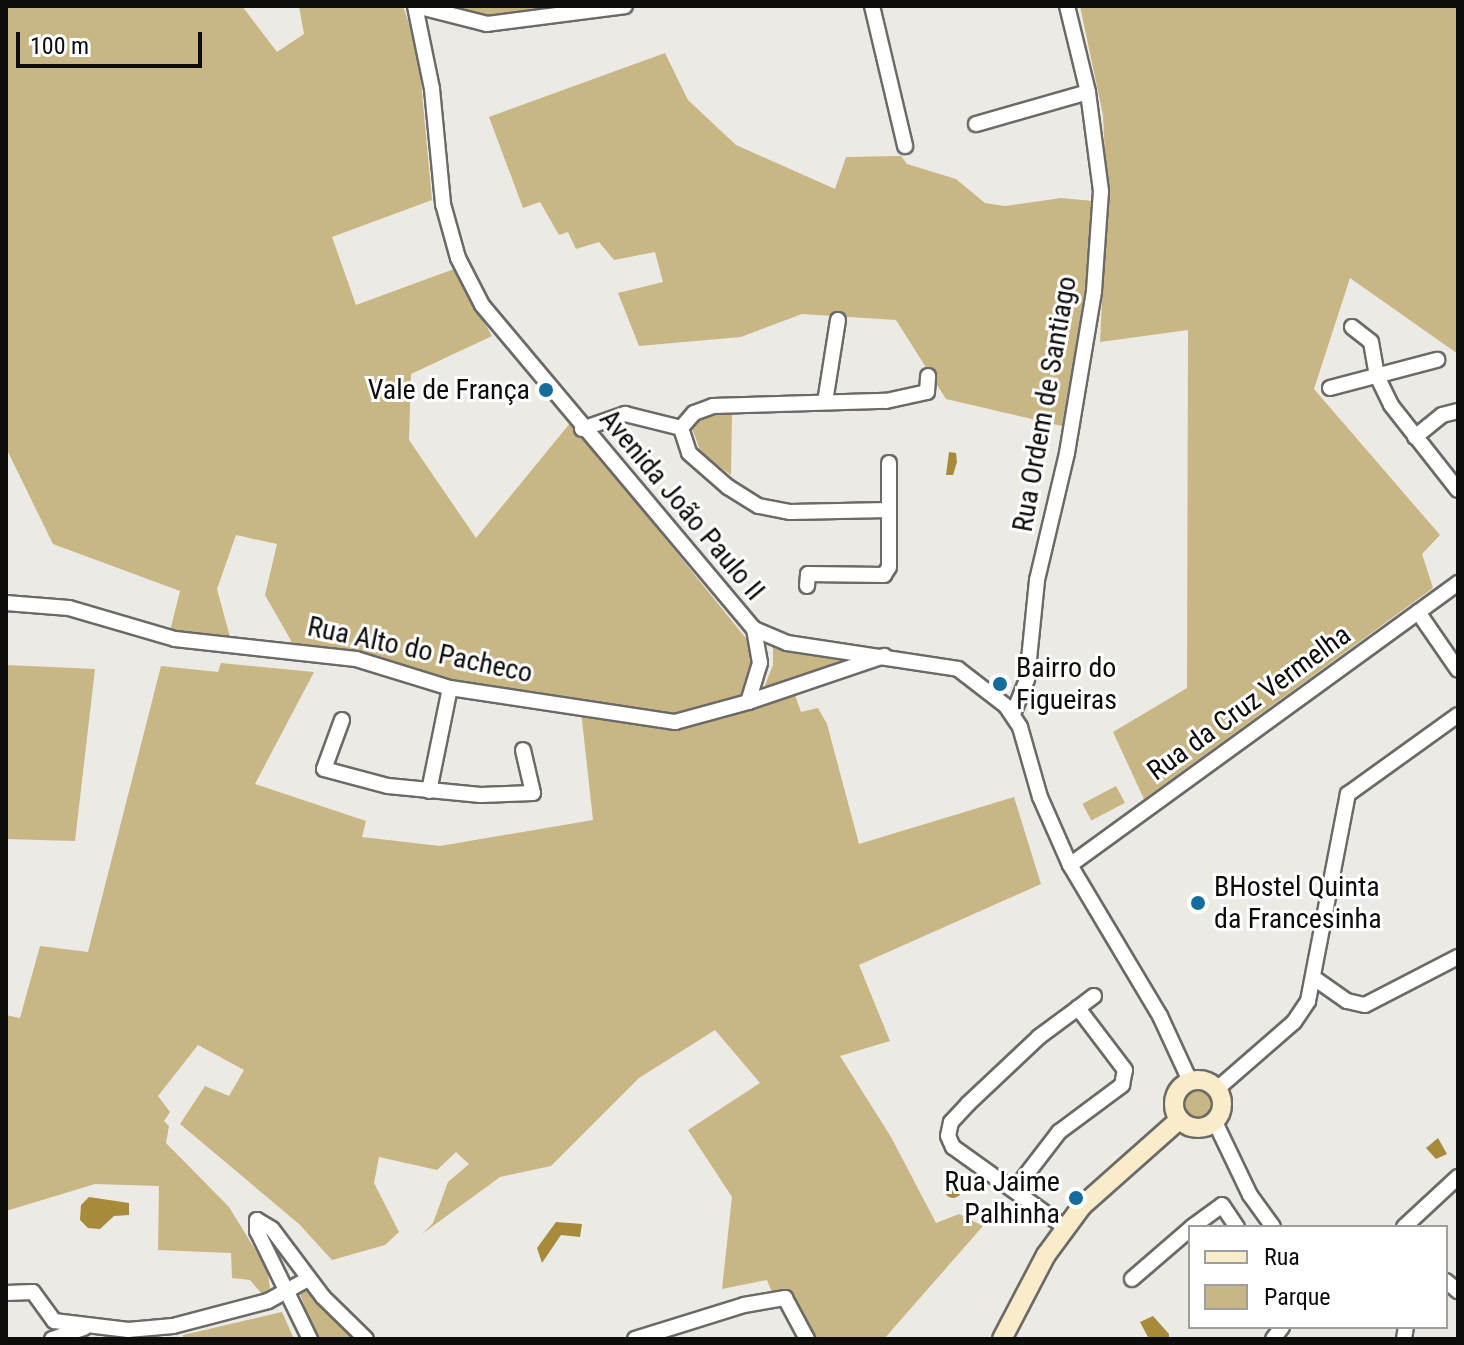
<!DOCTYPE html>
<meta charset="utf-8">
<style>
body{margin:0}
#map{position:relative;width:1464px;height:1345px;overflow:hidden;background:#ebeae5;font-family:"Roboto Condensed",sans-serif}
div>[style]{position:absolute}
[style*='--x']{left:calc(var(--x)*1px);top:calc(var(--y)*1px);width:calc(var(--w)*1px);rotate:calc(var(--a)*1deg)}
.green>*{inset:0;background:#c9b685;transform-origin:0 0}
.round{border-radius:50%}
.water>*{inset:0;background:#a78b3b}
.roads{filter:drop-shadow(2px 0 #6c6a66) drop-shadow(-2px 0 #6c6a66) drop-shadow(0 2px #6c6a66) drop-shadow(0 -2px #6c6a66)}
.street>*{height:14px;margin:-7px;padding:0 7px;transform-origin:7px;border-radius:7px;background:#fff}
.secondary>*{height:18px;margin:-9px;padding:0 9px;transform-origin:9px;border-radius:9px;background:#f8ecca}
.secondary>.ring{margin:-9px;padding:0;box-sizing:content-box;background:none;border:18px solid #f8ecca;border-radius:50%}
.dots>*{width:22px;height:22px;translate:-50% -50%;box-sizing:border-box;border:4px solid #fff;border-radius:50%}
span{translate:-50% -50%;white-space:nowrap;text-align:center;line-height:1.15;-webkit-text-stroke:6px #fff;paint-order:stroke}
.poi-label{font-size:28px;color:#0d0d0b}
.right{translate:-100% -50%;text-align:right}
.left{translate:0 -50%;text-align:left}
.street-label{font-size:28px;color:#0d0d0b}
.frame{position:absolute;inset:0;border:8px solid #0d0d0b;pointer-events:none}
.legend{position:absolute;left:1188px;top:1225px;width:260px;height:104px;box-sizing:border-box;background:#fff;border:2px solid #9e9e9d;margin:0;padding:10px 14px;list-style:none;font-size:24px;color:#0d0d0b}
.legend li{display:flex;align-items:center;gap:16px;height:40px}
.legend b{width:40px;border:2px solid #9e9e9d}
.scale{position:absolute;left:16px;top:32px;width:186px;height:36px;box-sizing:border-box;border:4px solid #0d0d0b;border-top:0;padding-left:10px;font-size:24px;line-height:28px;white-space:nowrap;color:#0d0d0b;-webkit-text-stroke:6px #fff;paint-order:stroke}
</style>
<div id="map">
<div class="green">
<div style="clip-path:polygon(6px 6px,242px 6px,277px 52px,304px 34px,299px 6px,403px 6px,418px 50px,432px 200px,332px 237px,356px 305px,454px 269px,492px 336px,411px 374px,409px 440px,476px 538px,571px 422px,753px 647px,754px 663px,744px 682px,740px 713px,795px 695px,801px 712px,818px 708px,827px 724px,859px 844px,1014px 797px,1041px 884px,859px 965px,890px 1041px,840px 1056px,891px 1137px,936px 1223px,959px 1214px,983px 1226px,884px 1339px,817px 1339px,796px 1300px,773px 1295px,767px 1280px,722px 1289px,732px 1197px,688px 1130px,760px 1083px,715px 1030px,639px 1078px,551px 1166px,500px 1177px,422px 1234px,433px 1223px,448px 1182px,469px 1164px,456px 1152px,437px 1170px,379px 1157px,374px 1183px,399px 1232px,385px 1245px,332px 1260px,299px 1224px,180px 1124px,205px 1086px,229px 1096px,244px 1070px,198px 1045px,158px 1096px,170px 1112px,164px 1121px,169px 1126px,166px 1143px,229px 1207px,267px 1269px,270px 1288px,262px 1294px,250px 1280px,232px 1278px,231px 1253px,158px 1250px,159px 1186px,95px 1184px,6px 1211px,6px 1015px,20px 1018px,40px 946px,88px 952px,161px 666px,218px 672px,221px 663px,314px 672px,255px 784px,366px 821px,362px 837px,440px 846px,593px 820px,580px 702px,473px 686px,354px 651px,293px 644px,265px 595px,277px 544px,236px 535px,217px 589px,230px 637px,170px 631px,180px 591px,53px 544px,6px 448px)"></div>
<div style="clip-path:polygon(435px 6px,589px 6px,492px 22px)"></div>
<div style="clip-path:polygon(1080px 6px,1458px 6px,1458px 354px,1350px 278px,1314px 389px,1440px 535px,1422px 554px,1433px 588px,1144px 799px,1113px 732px,1187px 688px,1188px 330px,1100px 342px,1107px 200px,1103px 115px)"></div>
<div style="clip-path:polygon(665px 53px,688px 100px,736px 145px,835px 189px,846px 157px,901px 156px,907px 164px,956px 179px,985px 203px,1005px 206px,1061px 198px,1093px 201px,1087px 302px,1066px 427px,946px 399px,896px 320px,802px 314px,741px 337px,639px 346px,618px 293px,663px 282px,655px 252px,614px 260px,599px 242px,576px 249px,568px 232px,559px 235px,540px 202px,523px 208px,489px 117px)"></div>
<div style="clip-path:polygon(732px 412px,731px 475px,701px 453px,692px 428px,706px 413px)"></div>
<div style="clip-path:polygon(773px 645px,809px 653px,856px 658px,763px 690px,773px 665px)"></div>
<div style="clip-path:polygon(6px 665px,95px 669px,75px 841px,6px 839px)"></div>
<div style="left:1116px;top:786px;width:19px;height:38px;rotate:62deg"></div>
<div class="round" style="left:1181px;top:1088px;width:34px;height:34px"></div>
<div style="clip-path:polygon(308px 1289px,320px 1304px,356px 1339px,317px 1339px,300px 1294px)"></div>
<div style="clip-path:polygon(282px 1312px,294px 1339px,183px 1339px,183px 1335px)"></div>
</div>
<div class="water">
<div style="clip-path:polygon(949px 452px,956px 453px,957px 462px,953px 475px,946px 475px)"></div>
<div style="clip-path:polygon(1438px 1138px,1447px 1154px,1436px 1159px,1426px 1148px)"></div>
<div class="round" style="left:944px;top:1180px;width:18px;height:18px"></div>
<div style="clip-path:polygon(89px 1197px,129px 1203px,129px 1215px,114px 1216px,100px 1229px,88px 1228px,80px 1220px,81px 1205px)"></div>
<div style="clip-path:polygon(556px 1222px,582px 1224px,580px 1237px,561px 1235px,542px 1263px,537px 1248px)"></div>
<div style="clip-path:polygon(1153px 1316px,1169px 1334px,1169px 1339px,1149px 1339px,1140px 1322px)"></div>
</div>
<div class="roads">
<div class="street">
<div style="--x:415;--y:6;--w:85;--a:78.4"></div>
<div style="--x:432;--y:89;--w:116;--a:84.5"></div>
<div style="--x:443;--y:204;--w:56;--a:74.5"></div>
<div style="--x:458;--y:258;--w:53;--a:62.9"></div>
<div style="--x:482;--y:305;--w:423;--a:50"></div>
<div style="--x:754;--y:629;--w:36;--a:23"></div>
<div style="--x:787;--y:643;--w:173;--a:8.6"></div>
<div style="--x:958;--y:669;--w:61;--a:37.6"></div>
<div style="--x:1006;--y:706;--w:25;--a:56"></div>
<div style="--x:1020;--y:727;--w:73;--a:74.1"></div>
<div style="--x:1040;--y:797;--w:74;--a:66.2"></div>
<div style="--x:1070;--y:865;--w:176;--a:59.2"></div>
<div style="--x:1160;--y:1016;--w:72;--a:65.2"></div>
<div style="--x:416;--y:6;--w:73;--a:14.2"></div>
<div style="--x:487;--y:24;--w:139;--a:-7.4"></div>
<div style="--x:872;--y:6;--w:144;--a:76.7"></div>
<div style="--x:976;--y:124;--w:116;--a:-15.9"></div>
<div style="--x:1352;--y:327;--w:24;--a:38"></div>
<div style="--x:1371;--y:342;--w:35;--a:80"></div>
<div style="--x:1377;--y:376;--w:32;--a:64"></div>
<div style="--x:1391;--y:405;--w:108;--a:51.8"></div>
<div style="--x:1330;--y:388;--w:111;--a:-14.7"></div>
<div style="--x:825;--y:402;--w:83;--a:-81"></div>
<div style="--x:681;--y:428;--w:20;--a:-49"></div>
<div style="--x:694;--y:413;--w:20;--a:-20"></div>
<div style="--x:713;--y:406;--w:173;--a:-1.7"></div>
<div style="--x:886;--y:401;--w:42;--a:-12.4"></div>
<div style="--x:927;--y:392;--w:16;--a:-86"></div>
<div style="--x:582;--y:429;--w:46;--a:-19.2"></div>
<div style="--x:625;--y:414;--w:58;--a:14"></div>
<div style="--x:681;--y:428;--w:26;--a:72"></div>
<div style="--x:689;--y:453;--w:52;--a:41.1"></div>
<div style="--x:728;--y:487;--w:36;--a:32"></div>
<div style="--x:759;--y:506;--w:32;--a:11"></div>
<div style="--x:790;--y:512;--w:99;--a:-1.2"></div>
<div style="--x:889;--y:510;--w:47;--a:-90"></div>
<div style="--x:1415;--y:437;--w:35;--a:-39"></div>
<div style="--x:1442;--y:415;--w:16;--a:-14"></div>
<div style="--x:807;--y:586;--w:12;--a:-85"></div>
<div style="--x:808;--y:574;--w:76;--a:0.8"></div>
<div style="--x:884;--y:575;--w:9;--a:-58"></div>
<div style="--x:889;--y:567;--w:57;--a:-90"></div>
<div style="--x:6;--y:603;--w:63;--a:4.5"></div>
<div style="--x:69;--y:608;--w:110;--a:16.3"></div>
<div style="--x:175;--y:639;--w:182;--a:6.3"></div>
<div style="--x:356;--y:659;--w:98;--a:17.1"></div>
<div style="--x:450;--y:688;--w:228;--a:8.6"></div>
<div style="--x:675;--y:722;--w:76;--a:-15.3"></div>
<div style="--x:748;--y:702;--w:41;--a:-72.9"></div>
<div style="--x:760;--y:663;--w:35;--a:-100"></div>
<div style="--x:1418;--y:612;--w:70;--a:55.4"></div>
<div style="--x:748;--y:702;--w:144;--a:-18.7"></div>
<div style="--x:1013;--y:714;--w:38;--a:-68"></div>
<div style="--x:1027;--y:679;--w:100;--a:-84.2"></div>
<div style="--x:1037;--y:580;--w:130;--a:-76.7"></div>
<div style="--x:1067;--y:453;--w:164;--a:-80.5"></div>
<div style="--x:1094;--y:291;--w:100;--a:-86"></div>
<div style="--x:1101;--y:191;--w:100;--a:-97.5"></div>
<div style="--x:1088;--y:92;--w:89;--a:-103.7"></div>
<div style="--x:342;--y:720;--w:52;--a:110.2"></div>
<div style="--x:324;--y:769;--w:66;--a:14.9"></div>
<div style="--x:388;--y:786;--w:93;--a:5.5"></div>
<div style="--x:481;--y:795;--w:52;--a:-2.2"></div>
<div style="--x:533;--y:793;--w:44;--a:-103.1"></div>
<div style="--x:429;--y:791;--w:105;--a:-78.5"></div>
<div style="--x:1070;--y:865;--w:480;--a:-36"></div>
<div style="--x:1314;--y:978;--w:40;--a:34.9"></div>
<div style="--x:1347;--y:1001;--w:18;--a:13"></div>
<div style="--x:1365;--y:1005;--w:105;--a:-27.3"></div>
<div style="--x:1078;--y:1008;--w:20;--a:-37"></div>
<div style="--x:1217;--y:1089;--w:102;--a:-41"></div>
<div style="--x:1294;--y:1022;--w:25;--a:-56"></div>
<div style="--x:1308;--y:1001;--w:211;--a:-79.1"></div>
<div style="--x:1348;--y:794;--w:135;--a:-35.7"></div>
<div style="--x:1215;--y:1122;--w:81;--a:64.4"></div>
<div style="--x:1250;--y:1195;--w:39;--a:54"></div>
<div style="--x:1016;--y:1188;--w:71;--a:-52.5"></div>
<div style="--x:1059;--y:1132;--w:79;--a:-36.7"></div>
<div style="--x:1122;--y:1085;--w:15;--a:-79"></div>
<div style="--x:1125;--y:1070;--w:78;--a:-127.2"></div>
<div style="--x:1078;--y:1008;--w:49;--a:143.4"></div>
<div style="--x:1039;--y:1037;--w:98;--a:136.7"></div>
<div style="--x:968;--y:1104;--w:25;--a:133"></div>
<div style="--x:951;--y:1122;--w:14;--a:102"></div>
<div style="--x:948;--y:1136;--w:12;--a:66"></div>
<div style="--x:953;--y:1147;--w:139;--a:35.6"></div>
<div style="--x:1192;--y:1227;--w:37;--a:-36"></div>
<div style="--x:1222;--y:1205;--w:27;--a:56"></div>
<div style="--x:1404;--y:1227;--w:74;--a:-42.8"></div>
<div style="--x:1132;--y:1279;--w:77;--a:-40.8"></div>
<div style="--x:1446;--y:1281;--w:16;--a:40"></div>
<div style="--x:6;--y:1293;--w:27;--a:-2"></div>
<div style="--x:33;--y:1292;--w:36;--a:54"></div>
<div style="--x:54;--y:1321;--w:75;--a:6.9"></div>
<div style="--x:128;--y:1330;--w:45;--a:-5.1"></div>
<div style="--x:173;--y:1326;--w:98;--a:-14.7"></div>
<div style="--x:268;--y:1301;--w:46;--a:-28.8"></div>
<div style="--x:52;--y:1339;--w:34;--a:-19"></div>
<div style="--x:310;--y:1339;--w:120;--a:-116.1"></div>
<div style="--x:257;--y:1231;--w:11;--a:-90"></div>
<div style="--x:257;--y:1220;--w:17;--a:31"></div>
<div style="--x:272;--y:1229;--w:85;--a:53.1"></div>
<div style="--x:323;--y:1297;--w:60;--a:44.3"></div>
<div style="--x:635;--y:1339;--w:114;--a:-17.3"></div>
<div style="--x:744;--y:1305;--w:42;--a:-9.7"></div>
<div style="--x:785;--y:1298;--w:47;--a:61.8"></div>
<div style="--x:1273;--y:1339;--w:15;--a:-53"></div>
<div style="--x:1404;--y:1339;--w:12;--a:-81"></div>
</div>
<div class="secondary">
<div class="ring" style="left:1174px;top:1080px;width:30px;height:30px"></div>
<div style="--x:1002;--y:1339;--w:95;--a:-62.4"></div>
<div style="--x:1046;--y:1255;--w:61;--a:-53.7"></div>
<div style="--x:1082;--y:1206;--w:130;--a:-41.6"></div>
</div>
</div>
<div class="dots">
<div style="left:546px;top:390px;background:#166d9d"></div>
<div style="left:1000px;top:684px;background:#166d9d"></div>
<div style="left:1198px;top:903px;background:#166d9d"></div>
<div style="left:1076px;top:1198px;background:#166d9d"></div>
</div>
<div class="poi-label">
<span class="right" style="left:530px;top:390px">Vale de França</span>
<span class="left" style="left:1016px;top:684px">Bairro do<br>Figueiras</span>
<span class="left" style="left:1214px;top:903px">BHostel Quinta<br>da Francesinha</span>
<span class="right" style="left:1060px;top:1198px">Rua Jaime<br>Palhinha</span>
</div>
<div class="street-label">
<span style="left:1045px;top:404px;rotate:-80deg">Rua Ordem de Santiago</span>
<span style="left:682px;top:505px;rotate:50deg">Avenida João Paulo II</span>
<span style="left:420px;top:650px;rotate:12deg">Rua Alto do Pacheco</span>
<span style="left:1249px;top:703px;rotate:-36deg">Rua da Cruz Vermelha</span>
</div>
<div class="frame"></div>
<ul class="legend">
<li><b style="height:10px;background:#f8ecca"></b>Rua</li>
<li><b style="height:22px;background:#c9b685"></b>Parque</li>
</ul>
<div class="scale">100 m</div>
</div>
